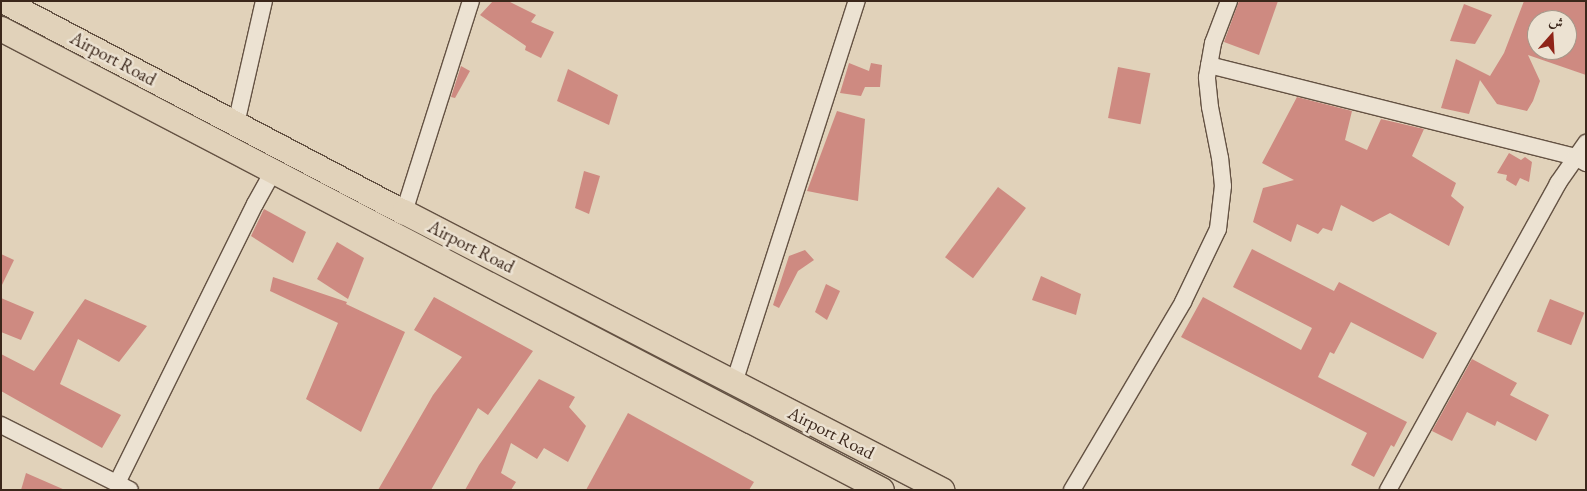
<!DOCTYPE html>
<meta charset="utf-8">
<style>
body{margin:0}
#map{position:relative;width:1587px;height:491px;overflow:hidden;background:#e1d2ba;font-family:"EB Garamond",Amiri,serif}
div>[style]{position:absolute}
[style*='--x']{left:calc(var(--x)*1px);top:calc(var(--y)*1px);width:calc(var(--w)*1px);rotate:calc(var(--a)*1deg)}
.building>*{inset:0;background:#ce8a81;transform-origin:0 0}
.roads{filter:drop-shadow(1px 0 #645243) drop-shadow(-1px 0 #645243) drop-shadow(0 1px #645243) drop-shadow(0 -1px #645243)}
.minor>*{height:16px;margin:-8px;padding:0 8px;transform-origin:8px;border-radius:8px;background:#ece2d2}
.highway>*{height:24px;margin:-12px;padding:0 12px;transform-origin:12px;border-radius:12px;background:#e1d2ba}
span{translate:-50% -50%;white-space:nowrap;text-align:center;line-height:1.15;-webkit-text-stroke:5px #ece2d2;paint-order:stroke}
.street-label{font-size:18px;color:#3b271b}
.frame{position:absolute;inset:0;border:2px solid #3b271b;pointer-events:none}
.north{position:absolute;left:1527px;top:10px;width:50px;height:50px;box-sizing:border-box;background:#ece2d2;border:1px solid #a59789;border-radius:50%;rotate:19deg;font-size:14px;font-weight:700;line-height:20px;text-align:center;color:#3b271b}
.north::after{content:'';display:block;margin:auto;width:18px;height:22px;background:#8f2418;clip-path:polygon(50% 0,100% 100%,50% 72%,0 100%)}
</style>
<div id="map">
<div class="building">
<div style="clip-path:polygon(493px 1px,508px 1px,536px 15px,531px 22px,554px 32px,541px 58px,525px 50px,526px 46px,480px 15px)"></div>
<div style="clip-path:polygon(1239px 1px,1278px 1px,1259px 55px,1224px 42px)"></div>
<div style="clip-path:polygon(evenodd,1524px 1px,1586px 1px,1586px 75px,1528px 55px,1540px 81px,1533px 101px,1527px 111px,1497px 104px,1480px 80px,1469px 114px,1441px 108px,1456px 59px,1490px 76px,1504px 53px,1524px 1px,1537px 20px,1567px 20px,1567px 50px,1537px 50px,1537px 20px)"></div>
<div style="clip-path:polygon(1464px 4px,1492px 15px,1475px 44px,1450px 41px)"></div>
<div style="clip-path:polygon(849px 63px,869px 71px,871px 63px,882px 65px,880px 87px,865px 87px,861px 96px,840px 93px)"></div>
<div style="clip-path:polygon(461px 66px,470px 71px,455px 98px,451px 97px)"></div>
<div style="left:1118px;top:67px;width:33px;height:52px;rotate:11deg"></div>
<div style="clip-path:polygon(568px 69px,618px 95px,609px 125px,557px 101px)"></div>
<div style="clip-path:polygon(1297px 97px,1352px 111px,1345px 140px,1367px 150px,1381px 119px,1424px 129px,1412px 156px,1456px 183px,1451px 196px,1464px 207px,1449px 246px,1390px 213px,1373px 222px,1341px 205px,1332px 231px,1323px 228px,1318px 234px,1297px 224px,1291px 242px,1253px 222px,1263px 188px,1294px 180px,1262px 163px)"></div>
<div style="clip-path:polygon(837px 111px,865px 119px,858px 201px,807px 191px)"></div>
<div style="clip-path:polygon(1509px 153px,1521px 160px,1525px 157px,1532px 162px,1529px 182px,1520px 178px,1516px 186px,1506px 180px,1507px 175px,1497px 173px)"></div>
<div style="clip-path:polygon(584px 171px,600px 176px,589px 214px,575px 208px)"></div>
<div style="left:998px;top:187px;width:35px;height:88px;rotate:37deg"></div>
<div style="clip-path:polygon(264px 209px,306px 232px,293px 263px,251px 236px)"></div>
<div style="clip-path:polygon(337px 242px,364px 258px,348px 299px,317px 279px)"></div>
<div style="clip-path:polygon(1252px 249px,1334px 291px,1339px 282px,1437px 333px,1423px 359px,1351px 322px,1334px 354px,1330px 352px,1318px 377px,1407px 422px,1394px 447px,1391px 445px,1374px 477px,1351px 465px,1367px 433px,1181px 337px,1203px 297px,1301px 350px,1312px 328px,1233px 287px)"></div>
<div style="clip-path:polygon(805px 250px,814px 260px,798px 271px,779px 308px,773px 305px,789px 256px)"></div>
<div style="clip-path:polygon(1px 254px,14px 260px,1px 287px)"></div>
<div style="clip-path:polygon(1041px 276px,1081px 294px,1076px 315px,1032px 300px)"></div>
<div style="clip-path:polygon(273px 277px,347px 302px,346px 304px,405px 332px,361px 432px,306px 399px,338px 323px,270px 291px)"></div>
<div style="clip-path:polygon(826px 284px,840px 291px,827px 320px,815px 312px)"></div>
<div style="clip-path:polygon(434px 297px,533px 351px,488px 415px,478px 408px,431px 490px,378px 490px,433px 395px,462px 357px,414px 330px)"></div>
<div style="clip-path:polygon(1px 298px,34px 312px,21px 340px,1px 332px)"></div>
<div style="clip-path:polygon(85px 299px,147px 326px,119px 362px,78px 339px,60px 384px,121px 415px,102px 448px,1px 391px,1px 354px,34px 371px)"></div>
<div style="left:1550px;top:299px;width:37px;height:35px;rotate:22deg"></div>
<div style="clip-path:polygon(1472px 359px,1517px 383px,1510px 395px,1549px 415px,1536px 441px,1497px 421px,1495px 426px,1467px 412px,1452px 441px,1432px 431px)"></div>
<div style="clip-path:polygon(539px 379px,575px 397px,569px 407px,586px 426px,568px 462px,544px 448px,537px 459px,511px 443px,501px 473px,516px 482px,511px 490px,465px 490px,479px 465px)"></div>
<div style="clip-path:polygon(628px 413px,754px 482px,749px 490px,586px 490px)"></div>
<div style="clip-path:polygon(26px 473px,65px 490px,21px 490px)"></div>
</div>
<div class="roads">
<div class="minor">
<div style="--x:1209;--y:65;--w:377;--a:14.1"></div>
<div style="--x:1575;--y:157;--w:13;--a:29"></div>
<div style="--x:236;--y:124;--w:126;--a:-77.2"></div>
<div style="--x:404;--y:212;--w:221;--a:-72.4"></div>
<div style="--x:734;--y:383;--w:401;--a:-72.2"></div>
<div style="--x:1;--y:425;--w:144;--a:26.7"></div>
<div style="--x:117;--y:483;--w:311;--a:-63.7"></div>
<div style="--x:255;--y:204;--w:37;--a:-61"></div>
<div style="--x:1072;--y:490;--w:218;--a:-59.4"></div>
<div style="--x:1183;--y:302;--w:81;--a:-64.4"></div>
<div style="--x:1218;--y:229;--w:43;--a:-83.4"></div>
<div style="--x:1223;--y:186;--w:28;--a:-96"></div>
<div style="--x:1220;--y:158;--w:52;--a:-101.1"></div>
<div style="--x:1210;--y:107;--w:30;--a:-96"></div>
<div style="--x:1207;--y:77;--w:35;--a:-80"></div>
<div style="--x:1213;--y:43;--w:45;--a:-69.1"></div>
<div style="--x:1388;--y:490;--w:351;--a:-61"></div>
<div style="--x:1558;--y:183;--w:49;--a:-55"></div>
</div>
<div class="highway">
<div style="--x:3;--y:1;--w:453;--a:27.8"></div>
<div style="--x:404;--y:212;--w:606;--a:27.33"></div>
<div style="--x:1;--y:29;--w:994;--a:27.62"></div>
</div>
</div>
<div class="street-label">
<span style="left:113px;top:59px;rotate:28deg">Airport Road</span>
<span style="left:471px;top:247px;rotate:27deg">Airport Road</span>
<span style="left:831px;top:433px;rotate:27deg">Airport Road</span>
</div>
<div class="frame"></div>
<div class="north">ش</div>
</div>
